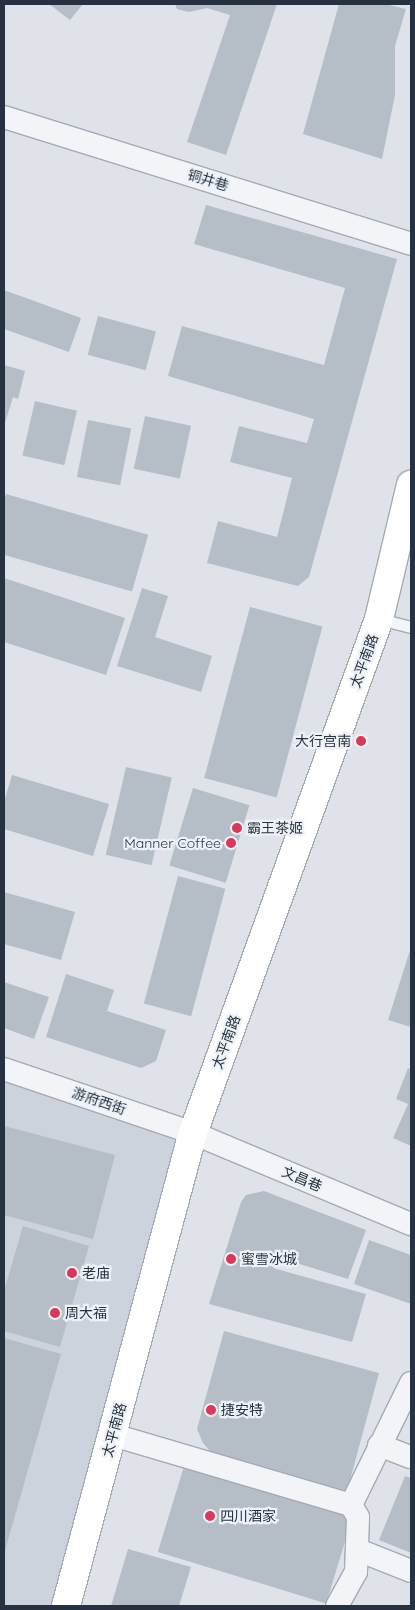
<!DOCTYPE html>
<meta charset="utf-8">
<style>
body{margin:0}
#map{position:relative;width:415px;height:1610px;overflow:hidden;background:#dfe3e9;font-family:Quicksand,"Noto Sans SC",sans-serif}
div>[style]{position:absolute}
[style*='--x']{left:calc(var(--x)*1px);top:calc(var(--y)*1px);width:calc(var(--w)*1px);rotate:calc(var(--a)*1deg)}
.built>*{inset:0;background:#ccd3dc}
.building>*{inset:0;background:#b5bdc7;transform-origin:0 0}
.roads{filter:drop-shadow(1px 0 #a4aab4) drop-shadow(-1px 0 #a4aab4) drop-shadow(0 1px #a4aab4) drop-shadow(0 -1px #a4aab4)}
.lane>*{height:11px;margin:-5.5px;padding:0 5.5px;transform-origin:5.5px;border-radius:5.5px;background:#f2f4f7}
.street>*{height:22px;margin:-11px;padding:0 11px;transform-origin:11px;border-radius:11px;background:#f2f4f7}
.secondary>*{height:28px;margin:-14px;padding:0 14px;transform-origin:14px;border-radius:14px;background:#fff}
.dots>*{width:14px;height:14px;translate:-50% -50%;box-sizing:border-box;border:2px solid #eef2f7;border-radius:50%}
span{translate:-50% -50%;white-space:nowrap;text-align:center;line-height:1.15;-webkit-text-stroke:4.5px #eef2f7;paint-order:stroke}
.street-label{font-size:14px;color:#263242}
.poi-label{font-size:14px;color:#263242}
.right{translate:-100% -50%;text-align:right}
.left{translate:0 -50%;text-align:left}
.frame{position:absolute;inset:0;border:5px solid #263242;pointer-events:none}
</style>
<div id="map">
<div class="built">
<div style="clip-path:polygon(4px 1069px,193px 1133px,66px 1606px,4px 1606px)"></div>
</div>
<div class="building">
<div style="clip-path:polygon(49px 4px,83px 4px,70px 20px)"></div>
<div style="clip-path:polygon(175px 4px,277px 4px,226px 155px,187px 142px,230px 15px,207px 8px,189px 12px,177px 9px)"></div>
<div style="clip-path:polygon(339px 4px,385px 4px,406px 9px,395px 46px,395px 95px,382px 159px,303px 134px)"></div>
<div style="clip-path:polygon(206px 205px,397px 259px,309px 577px,298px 586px,207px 563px,218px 521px,277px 537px,292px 478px,230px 462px,239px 426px,307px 443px,314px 419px,168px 376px,182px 326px,324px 365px,345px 288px,194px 244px)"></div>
<div style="clip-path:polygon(4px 290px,81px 318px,69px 352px,4px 329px)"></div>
<div style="left:98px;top:316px;width:60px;height:40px;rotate:15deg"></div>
<div style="clip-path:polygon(4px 365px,25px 371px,18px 399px,13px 397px,4px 426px)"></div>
<div style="left:35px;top:401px;width:43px;height:56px;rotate:13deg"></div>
<div style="left:145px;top:416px;width:47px;height:54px;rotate:12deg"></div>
<div style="left:88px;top:420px;width:44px;height:58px;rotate:11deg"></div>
<div style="left:6px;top:494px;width:148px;height:59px;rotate:16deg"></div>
<div style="clip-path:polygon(4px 578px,125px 618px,106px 675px,4px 642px)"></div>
<div style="clip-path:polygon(142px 588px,168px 596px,155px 637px,212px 656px,201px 692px,117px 666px)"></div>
<div style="left:250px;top:607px;width:75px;height:177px;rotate:15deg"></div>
<div style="left:126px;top:767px;width:47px;height:90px;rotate:13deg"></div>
<div style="clip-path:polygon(12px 775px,109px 804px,93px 856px,4px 829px,4px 802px)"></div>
<div style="left:193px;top:788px;width:59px;height:81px;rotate:17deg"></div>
<div style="left:178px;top:876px;width:49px;height:132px;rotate:15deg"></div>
<div style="clip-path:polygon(4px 892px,75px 912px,61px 960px,4px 944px)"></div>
<div style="clip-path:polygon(411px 947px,411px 1027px,388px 1020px)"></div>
<div style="clip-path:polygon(66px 974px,114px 990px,107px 1011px,166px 1030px,156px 1061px,141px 1068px,46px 1037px)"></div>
<div style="clip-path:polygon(4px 982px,49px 997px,34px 1039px,4px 1028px)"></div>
<div style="clip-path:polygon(408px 1068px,411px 1070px,411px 1146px,393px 1138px,408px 1104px,396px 1099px)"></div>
<div style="clip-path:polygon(4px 1126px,115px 1155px,93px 1239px,4px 1215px)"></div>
<div style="clip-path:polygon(264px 1191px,366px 1230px,348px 1279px,277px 1257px,273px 1268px,366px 1294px,352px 1342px,209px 1304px,241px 1202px,246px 1195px)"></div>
<div style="clip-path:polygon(23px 1226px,89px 1246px,60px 1347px,4px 1331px,4px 1291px)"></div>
<div style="clip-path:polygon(369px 1240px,411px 1255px,411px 1304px,354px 1284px)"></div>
<div style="clip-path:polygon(224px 1331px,379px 1373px,346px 1495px,218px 1460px,203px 1443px,197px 1429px)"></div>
<div style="clip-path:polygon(4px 1338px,61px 1354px,4px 1554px)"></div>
<div style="left:185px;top:1463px;width:176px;height:93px;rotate:17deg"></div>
<div style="clip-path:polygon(405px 1476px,411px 1478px,411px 1553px,379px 1540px)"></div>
<div style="clip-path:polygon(128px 1549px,191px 1567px,179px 1606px,111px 1606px)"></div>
</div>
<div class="roads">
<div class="lane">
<div style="--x:379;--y:619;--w:33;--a:14"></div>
</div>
<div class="street">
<div style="--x:4;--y:117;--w:426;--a:17.3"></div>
<div style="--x:4;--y:1069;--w:200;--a:18.7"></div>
<div style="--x:193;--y:1133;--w:236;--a:22.7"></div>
<div style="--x:113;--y:1435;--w:248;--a:16.4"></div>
<div style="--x:351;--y:1505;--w:136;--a:-63.8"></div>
<div style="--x:379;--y:1445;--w:34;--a:21"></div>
<div style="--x:358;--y:1550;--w:57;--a:21.6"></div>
<div style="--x:337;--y:1606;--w:39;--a:-61"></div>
<div style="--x:356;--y:1572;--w:55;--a:-87.9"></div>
<div style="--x:358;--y:1517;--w:14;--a:-120"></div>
</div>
<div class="secondary">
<div style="--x:66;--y:1606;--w:490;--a:-75"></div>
<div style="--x:193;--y:1133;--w:547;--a:-70.11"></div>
<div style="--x:379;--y:619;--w:138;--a:-76.6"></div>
</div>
</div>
<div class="dots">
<div style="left:361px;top:741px;background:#da3859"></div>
<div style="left:237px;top:828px;background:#da3859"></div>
<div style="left:231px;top:843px;background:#da3859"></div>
<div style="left:231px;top:1259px;background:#da3859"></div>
<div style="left:72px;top:1273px;background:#da3859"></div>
<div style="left:55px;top:1313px;background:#da3859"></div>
<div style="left:211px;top:1410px;background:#da3859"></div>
<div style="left:210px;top:1516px;background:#da3859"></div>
</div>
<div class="street-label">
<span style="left:208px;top:180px;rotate:17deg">铜井巷</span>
<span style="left:364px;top:661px;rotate:-70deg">太平南路</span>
<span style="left:226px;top:1042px;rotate:-70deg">太平南路</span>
<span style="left:99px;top:1101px;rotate:19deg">游府西街</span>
<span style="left:302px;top:1179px;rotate:23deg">文昌巷</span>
<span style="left:114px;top:1430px;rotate:-75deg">太平南路</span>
</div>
<div class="poi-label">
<span class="right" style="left:351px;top:741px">大行宫南</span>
<span class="left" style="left:247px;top:828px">霸王茶姬</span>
<span class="right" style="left:221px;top:843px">Manner Coffee</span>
<span class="left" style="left:241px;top:1259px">蜜雪冰城</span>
<span class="left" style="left:82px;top:1273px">老庙</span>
<span class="left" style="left:65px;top:1313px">周大福</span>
<span class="left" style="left:221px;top:1410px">捷安特</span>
<span class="left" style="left:220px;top:1516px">四川酒家</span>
</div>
<div class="frame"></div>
</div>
